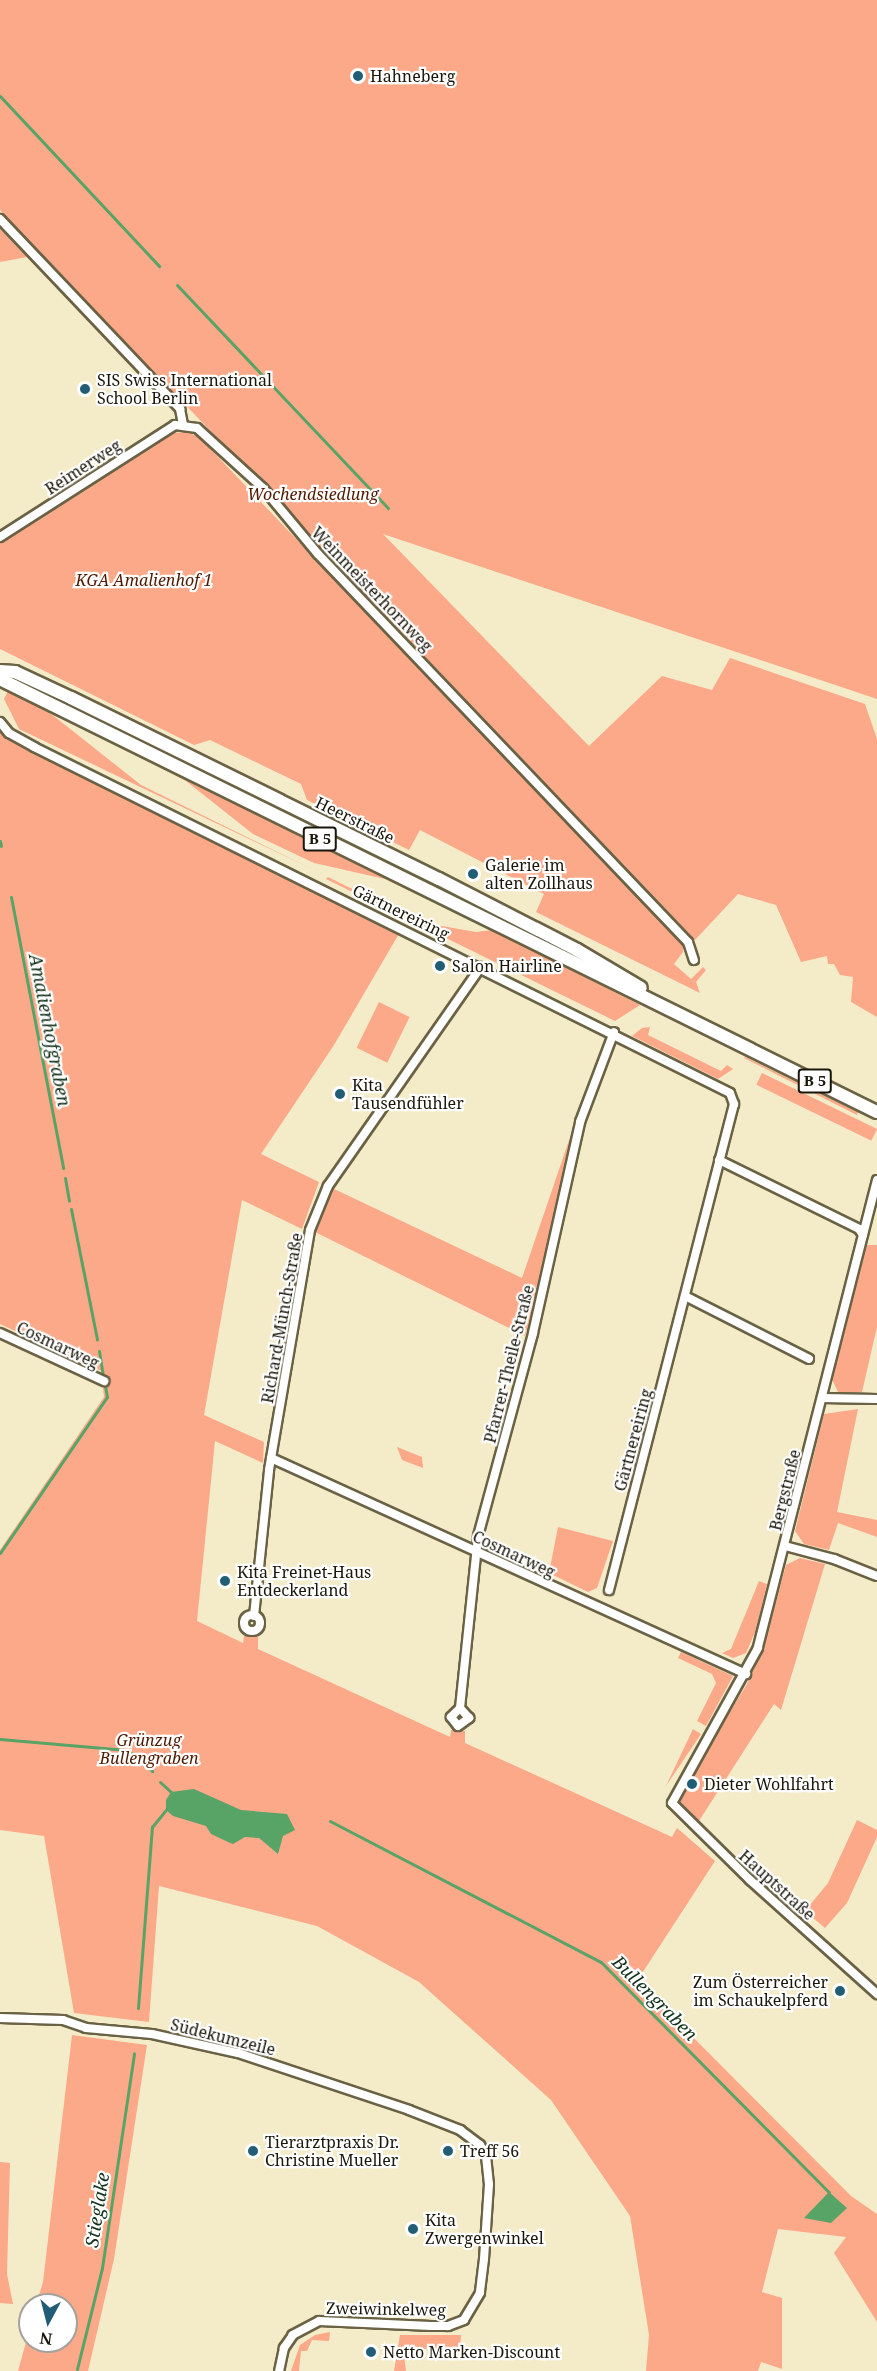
<!DOCTYPE html>
<meta charset="utf-8">
<style>
body{margin:0}
#map{position:relative;width:877px;height:2371px;overflow:hidden;background:#f4ebc9;font-family:"Noto Serif",serif}
div>[style]{position:absolute}
[style*='--x']{left:calc(var(--x)*1px);top:calc(var(--y)*1px);width:calc(var(--w)*1px);rotate:calc(var(--a)*1deg)}
.green>*{inset:0;background:#fca98a;transform-origin:0 0}
.water>*{inset:0;background:#58a366}
.stream>*{height:3px;margin:-1.5px;padding:0 1.5px;transform-origin:1.5px;border-radius:1.5px;background:#58a366}
.roads{filter:drop-shadow(2px 0 #6a6244) drop-shadow(-2px 0 #6a6244) drop-shadow(0 2px #6a6244) drop-shadow(0 -2px #6a6244)}
.street>*{height:8px;margin:-4px;padding:0 4px;transform-origin:4px;border-radius:4px;background:#fff}
.street>.ring{margin:-4px;padding:0;box-sizing:content-box;background:none;border:8px solid #fff;border-radius:50%}
.primary>*{height:12px;margin:-6px;padding:0 6px;transform-origin:6px;border-radius:6px;background:#fff}
.dots>*{width:16px;height:16px;translate:-50% -50%;box-sizing:border-box;border:3px solid #fff;border-radius:50%}
span{translate:-50% -50%;white-space:nowrap;text-align:center;line-height:1.15;-webkit-text-stroke:4.5px #fff;paint-order:stroke}
.shield-label span{padding:2px 4px;background:#fff;border:2px solid;border-radius:4px;-webkit-text-stroke-width:0}
.shield-label{font-size:15px;color:#1a160a;font-weight:700}
.poi-label{font-size:16px;color:#1a160a}
.left{translate:0 -50%;text-align:left}
.right{translate:-100% -50%;text-align:right}
.street-label{font-size:16px;color:#1a160a}
.park-label{font-size:16px;color:#501901;font-style:italic}
.water-label{font-size:18px;color:#13331a;font-style:italic}
.north{position:absolute;left:18px;top:2293px;width:60px;height:60px;box-sizing:border-box;background:#fff;border:2px solid #a3a29d;border-radius:50%;rotate:187deg;font-size:16px;font-weight:700;line-height:24px;text-align:center;color:#1a160a}
.north::after{content:'';display:block;margin:auto;width:21px;height:27px;background:#215d75;clip-path:polygon(50% 0,100% 100%,50% 72%,0 100%)}
</style>
<div id="map">
<div class="green">
<div style="clip-path:polygon(0 0,877px 0,877px 699px,383px 534px,589px 746px,662px 676px,712px 690px,730px 658px,865px 704px,877px 739px,877px 1017px,851px 1002px,853px 977px,840px 975px,834px 964px,828px 964px,827px 956px,801px 962px,776px 905px,738px 894px,695px 940px,0 210px)"></div>
<div style="clip-path:polygon(0 229px,27px 257px,0 262px)"></div>
<div style="clip-path:polygon(187px 432px,199px 437px,683px 945px,683px 952px,674px 964px,691px 979px,703px 967px,706px 970px,696px 982px,700px 993px,536px 912px,544px 894px,420px 830px,409px 850px,307px 800px,301px 784px,210px 740px,194px 745px,0 649px,0 543px,150px 446px,172px 433px)"></div>
<div style="clip-path:polygon(8px 691px,50px 713px,141px 785px,314px 870px,19px 729px,4px 699px)"></div>
<div style="clip-path:polygon(0 732px,400px 932px,334px 1045px,261px 1154px,319px 1182px,302px 1229px,242px 1200px,204px 1415px,264px 1442px,263px 1463px,215px 1441px,197px 1621px,243px 1643px,244px 1636px,258px 1637px,258px 1649px,450px 1737px,451px 1730px,465px 1731px,465px 1743px,672px 1837px,677px 1828px,715px 1861px,637px 1981px,851px 2196px,877px 2214px,877px 2322px,834px 2253px,846px 2237px,778px 2229px,762px 2292px,782px 2298px,782px 2369px,761px 2362px,758px 2371px,646px 2371px,649px 2335px,630px 2216px,551px 2100px,419px 1982px,317px 1926px,159px 1886px,149px 2022px,74px 2013px,44px 1836px,0 1830px,0 1550px,104px 1397px,101px 1371px,0 1324px)"></div>
<div style="clip-path:polygon(94px 733px,474px 920px,474px 922px,385px 879px,314px 863px,253px 834px,186px 781px)"></div>
<div style="clip-path:polygon(328px 877px,419px 922px,476px 932px,493px 930px,640px 1005px,615px 1021px,326px 879px)"></div>
<div style="left:379px;top:1002px;width:34px;height:51px;rotate:26deg"></div>
<div style="clip-path:polygon(650px 1027px,648px 1035px,721px 1071px,727px 1065px,733px 1069px,718px 1079px,632px 1036px,642px 1028px)"></div>
<div style="clip-path:polygon(744px 1058px,745px 1057px,858px 1112px,857px 1115px)"></div>
<div style="left:762px;top:1073px;width:128px;height:13px;rotate:26deg"></div>
<div style="clip-path:polygon(580px 1108px,537px 1286px,540px 1290px,525px 1336px,313px 1231px,332px 1188px,522px 1278px)"></div>
<div style="clip-path:polygon(866px 1245px,877px 1245px,877px 1327px,862px 1392px,838px 1392px,832px 1379px)"></div>
<div style="clip-path:polygon(858px 1409px,837px 1512px,877px 1520px,877px 1537px,838px 1523px,829px 1550px,804px 1544px,795px 1531px,824px 1414px)"></div>
<div style="clip-path:polygon(397px 1447px,422px 1457px,423px 1468px,402px 1460px)"></div>
<div style="clip-path:polygon(558px 1527px,613px 1541px,597px 1588px,588px 1592px,549px 1573px)"></div>
<div style="clip-path:polygon(800px 1558px,825px 1564px,781px 1710px,774px 1704px,697px 1824px,681px 1808px,680px 1793px,747px 1684px,763px 1649px,786px 1565px)"></div>
<div style="clip-path:polygon(759px 1581px,767px 1584px,756px 1630px,746px 1653px,733px 1658px,722px 1653px,731px 1649px)"></div>
<div style="clip-path:polygon(681px 1652px,733px 1676px,706px 1726px,697px 1721px,716px 1683px,712px 1674px,678px 1658px)"></div>
<div style="clip-path:polygon(693px 1729px,701px 1734px,666px 1786px)"></div>
<div style="clip-path:polygon(857px 1820px,877px 1830px,877px 1837px,847px 1903px,825px 1928px,805px 1911px,828px 1883px)"></div>
<div style="clip-path:polygon(72px 2035px,147px 2045px,114px 2259px,88px 2371px,18px 2371px,30px 2328px,30px 2341px,66px 2341px,66px 2305px,36px 2305px,43px 2282px)"></div>
<div style="clip-path:polygon(0 2162px,10px 2163px,7px 2274px,13px 2304px,0 2303px)"></div>
<div style="clip-path:polygon(330px 2332px,329px 2341px,312px 2340px,307px 2351px,301px 2351px,299px 2371px,291px 2371px,300px 2345px,315px 2335px)"></div>
<div style="clip-path:polygon(400px 2335px,461px 2335px,460px 2351px,408px 2348px,404px 2356px,406px 2371px,394px 2371px)"></div>
</div>
<div class="water">
<div style="clip-path:polygon(194px 1789px,241px 1810px,287px 1814px,295px 1830px,283px 1836px,278px 1854px,259px 1838px,245px 1837px,233px 1844px,228px 1842px,211px 1834px,206px 1826px,173px 1816px,166px 1810px,166px 1800px,171px 1792px)"></div>
<div style="clip-path:polygon(829px 2192px,847px 2208px,831px 2223px,804px 2218px)"></div>
</div>
<div class="stream">
<div style="--x:0;--y:96;--w:233;--a:46.9"></div>
<div style="--x:177;--y:285;--w:307;--a:46.6"></div>
<div style="--x:0;--y:841;--w:5;--a:79"></div>
<div style="--x:11;--y:897;--w:276;--a:79.1"></div>
<div style="--x:65;--y:1178;--w:23;--a:80"></div>
<div style="--x:71;--y:1209;--w:133;--a:78.7"></div>
<div style="--x:99;--y:1351;--w:24;--a:81"></div>
<div style="--x:0;--y:1553;--w:189;--a:-55.6"></div>
<div style="--x:107;--y:1397;--w:11;--a:-100"></div>
<div style="--x:0;--y:1739;--w:127;--a:5"></div>
<div style="--x:127;--y:1750;--w:33;--a:40"></div>
<div style="--x:160;--y:1782;--w:15;--a:42"></div>
<div style="--x:330;--y:1821;--w:305;--a:27.5"></div>
<div style="--x:601;--y:1962;--w:324;--a:45.3"></div>
<div style="--x:138;--y:2008;--w:182;--a:-85.6"></div>
<div style="--x:152;--y:1827;--w:22;--a:-51"></div>
<div style="--x:77;--y:2369;--w:104;--a:-76.1"></div>
<div style="--x:102;--y:2268;--w:217;--a:-81.5"></div>
</div>
<div class="roads">
<div class="street">
<div style="--x:0;--y:219;--w:262;--a:46.5"></div>
<div style="--x:180;--y:409;--w:15;--a:79"></div>
<div style="--x:0;--y:537;--w:208;--a:-32.6"></div>
<div style="--x:175;--y:425;--w:22;--a:8"></div>
<div style="--x:197;--y:428;--w:89;--a:42.3"></div>
<div style="--x:263;--y:488;--w:86;--a:50.2"></div>
<div style="--x:318;--y:554;--w:536;--a:46.36"></div>
<div style="--x:688;--y:942;--w:19;--a:72"></div>
<div style="--x:0;--y:722;--w:14;--a:51"></div>
<div style="--x:9;--y:733;--w:29;--a:29"></div>
<div style="--x:34;--y:747;--w:777;--a:26.43"></div>
<div style="--x:730;--y:1093;--w:12;--a:70"></div>
<div style="--x:734;--y:1104;--w:502;--a:104.42"></div>
<div style="--x:719;--y:1160;--w:156;--a:26.2"></div>
<div style="--x:859;--y:1229;--w:7;--a:56"></div>
<div style="--x:877;--y:1180;--w:483;--a:104.3"></div>
<div style="--x:758;--y:1648;--w:177;--a:119"></div>
<div style="--x:672;--y:1803;--w:110;--a:44.6"></div>
<div style="--x:750;--y:1880;--w:171;--a:41.9"></div>
<div style="--x:685;--y:1296;--w:139;--a:26.9"></div>
<div style="--x:0;--y:1333;--w:115;--a:24.8"></div>
<div style="--x:822;--y:1398;--w:55;--a:1"></div>
<div style="--x:271;--y:1458;--w:522;--a:24.45"></div>
<div style="--x:785;--y:1546;--w:51;--a:14.9"></div>
<div style="--x:834;--y:1559;--w:46;--a:21.6"></div>
<div class="ring" style="left:244px;top:1615px;width:8px;height:8px"></div>
<div style="--x:254;--y:1616;--w:147;--a:-84.1"></div>
<div style="--x:269;--y:1470;--w:243;--a:-80.3"></div>
<div style="--x:310;--y:1230;--w:48;--a:-67.8"></div>
<div style="--x:328;--y:1186;--w:267;--a:-55.1"></div>
<div style="--x:460;--y:1708;--w:13;--a:135"></div>
<div style="--x:451;--y:1717;--w:11;--a:52"></div>
<div style="--x:458;--y:1726;--w:14;--a:-36"></div>
<div style="--x:469;--y:1718;--w:13;--a:-132"></div>
<div style="--x:460;--y:1708;--w:173;--a:-84"></div>
<div style="--x:478;--y:1536;--w:210;--a:-74.8"></div>
<div style="--x:533;--y:1333;--w:216;--a:-77.4"></div>
<div style="--x:580;--y:1122;--w:96;--a:-69.3"></div>
<div style="--x:0;--y:2018;--w:63;--a:1.8"></div>
<div style="--x:63;--y:2020;--w:24;--a:19"></div>
<div style="--x:86;--y:2028;--w:66;--a:5.2"></div>
<div style="--x:152;--y:2034;--w:88;--a:12.5"></div>
<div style="--x:238;--y:2053;--w:180;--a:18.4"></div>
<div style="--x:409;--y:2110;--w:55;--a:21.4"></div>
<div style="--x:460;--y:2130;--w:25;--a:37"></div>
<div style="--x:480;--y:2145;--w:13;--a:61"></div>
<div style="--x:486;--y:2156;--w:28;--a:84"></div>
<div style="--x:489;--y:2184;--w:75;--a:93.8"></div>
<div style="--x:484;--y:2259;--w:34;--a:97"></div>
<div style="--x:480;--y:2293;--w:31;--a:121"></div>
<div style="--x:464;--y:2320;--w:17;--a:159"></div>
<div style="--x:448;--y:2326;--w:17;--a:180"></div>
<div style="--x:431;--y:2326;--w:112;--a:-177.4"></div>
<div style="--x:319;--y:2321;--w:30;--a:152"></div>
<div style="--x:293;--y:2335;--w:16;--a:125"></div>
<div style="--x:284;--y:2348;--w:24;--a:102"></div>
</div>
<div class="primary">
<div style="--x:0;--y:671;--w:15;--a:4"></div>
<div style="--x:15;--y:672;--w:62;--a:24.9"></div>
<div style="--x:71;--y:698;--w:410;--a:26.2"></div>
<div style="--x:439;--y:879;--w:155;--a:27.2"></div>
<div style="--x:577;--y:950;--w:74;--a:30.7"></div>
<div style="--x:0;--y:679;--w:978;--a:26.28"></div>
</div>
</div>
<div class="dots">
<div style="left:358px;top:76px;background:#215d75"></div>
<div style="left:85px;top:389px;background:#215d75"></div>
<div style="left:473px;top:874px;background:#215d75"></div>
<div style="left:440px;top:966px;background:#215d75"></div>
<div style="left:340px;top:1094px;background:#215d75"></div>
<div style="left:225px;top:1581px;background:#215d75"></div>
<div style="left:692px;top:1784px;background:#215d75"></div>
<div style="left:840px;top:1991px;background:#215d75"></div>
<div style="left:253px;top:2151px;background:#215d75"></div>
<div style="left:448px;top:2151px;background:#215d75"></div>
<div style="left:413px;top:2229px;background:#215d75"></div>
<div style="left:371px;top:2352px;background:#215d75"></div>
</div>
<div class="shield-label">
<span style="left:320px;top:839px">B 5</span>
<span style="left:815px;top:1081px">B 5</span>
</div>
<div class="poi-label">
<span class="left" style="left:370px;top:76px">Hahneberg</span>
<span class="left" style="left:97px;top:389px">SIS Swiss International<br>School Berlin</span>
<span class="left" style="left:485px;top:874px">Galerie im<br>alten Zollhaus</span>
<span class="left" style="left:452px;top:966px">Salon Hairline</span>
<span class="left" style="left:352px;top:1094px">Kita<br>Tausendfühler</span>
<span class="left" style="left:237px;top:1581px">Kita Freinet-Haus<br>Entdeckerland</span>
<span class="left" style="left:704px;top:1784px">Dieter Wohlfahrt</span>
<span class="right" style="left:828px;top:1991px">Zum Österreicher<br>im Schaukelpferd</span>
<span class="left" style="left:265px;top:2151px">Tierarztpraxis Dr.<br>Christine Mueller</span>
<span class="left" style="left:460px;top:2151px">Treff 56</span>
<span class="left" style="left:425px;top:2229px">Kita<br>Zwergenwinkel</span>
<span class="left" style="left:383px;top:2352px">Netto Marken-Discount</span>
</div>
<div class="street-label">
<span style="left:83px;top:467px;rotate:-33deg">Reimerweg</span>
<span style="left:372px;top:589px;rotate:46deg">Weinmeisterhornweg</span>
<span style="left:355px;top:820px;rotate:26deg">Heerstraße</span>
<span style="left:401px;top:912px;rotate:26deg">Gärtnereiring</span>
<span style="left:282px;top:1318px;rotate:-80deg">Richard-Münch-Straße</span>
<span style="left:58px;top:1345px;rotate:25deg">Cosmarweg</span>
<span style="left:509px;top:1364px;rotate:-76deg">Pfarrer-Theile-Straße</span>
<span style="left:633px;top:1440px;rotate:-75deg">Gärtnereiring</span>
<span style="left:785px;top:1490px;rotate:-76deg">Bergstraße</span>
<span style="left:514px;top:1554px;rotate:25deg">Cosmarweg</span>
<span style="left:777px;top:1885px;rotate:42deg">Hauptstraße</span>
<span style="left:223px;top:2037px;rotate:14deg">Südekumzeile</span>
<span style="left:386px;top:2309px;rotate:1deg">Zweiwinkelweg</span>
</div>
<div class="park-label">
<span style="left:313px;top:494px">Wochendsiedlung</span>
<span style="left:144px;top:580px">KGA Amalienhof 1</span>
<span style="left:149px;top:1749px">Grünzug<br>Bullengraben</span>
</div>
<div class="water-label">
<span style="left:50px;top:1030px;rotate:79deg">Amalienhofgraben</span>
<span style="left:655px;top:1998px;rotate:45deg">Bullengraben</span>
<span style="left:97px;top:2210px;rotate:-81deg">Stieglake</span>
</div>
<div class="north">N</div>
</div>
